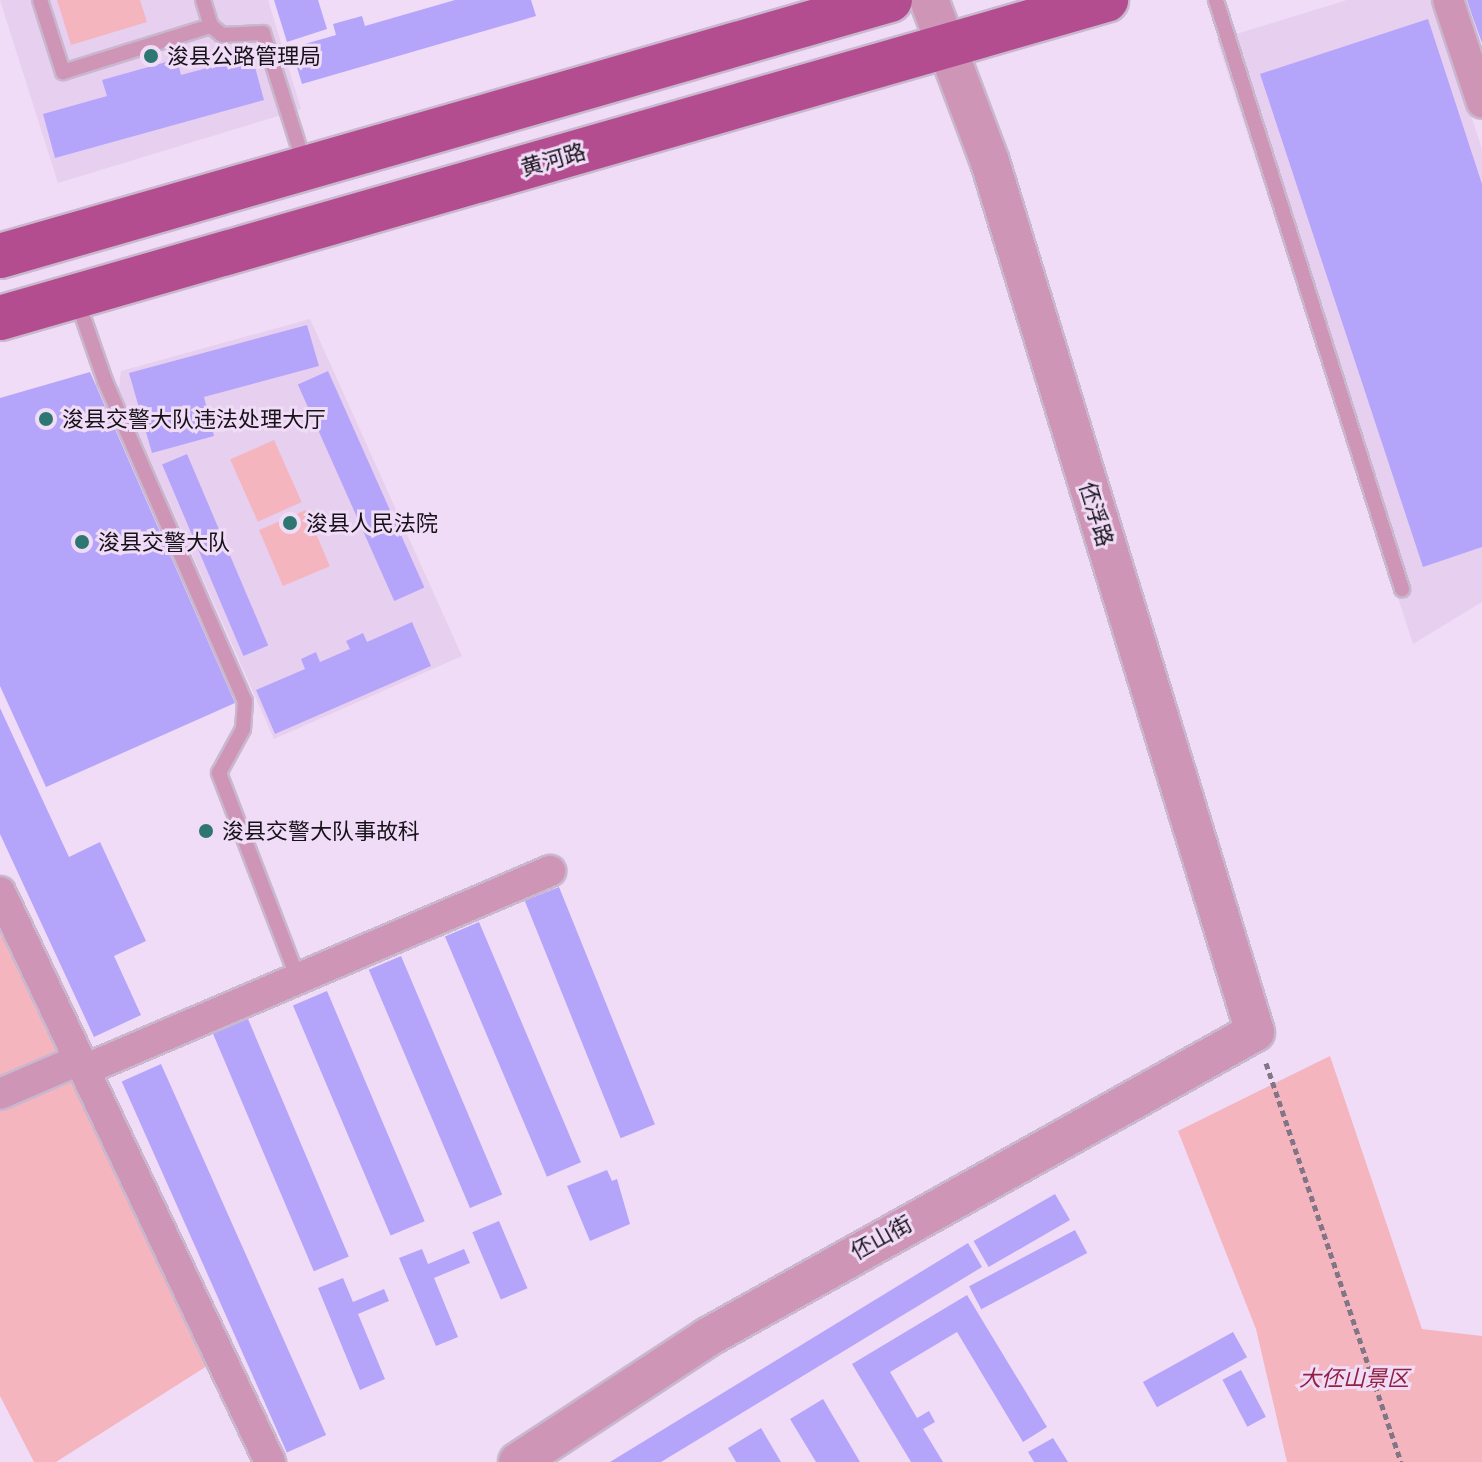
<!DOCTYPE html>
<meta charset="utf-8">
<style>
body{margin:0}
#map{position:relative;width:1482px;height:1462px;overflow:hidden;background:#f0dcf6;font-family:"IBM Plex Serif","Noto Sans SC",serif}
div>[style]{position:absolute}
[style*='--x']{left:calc(var(--x)*1px);top:calc(var(--y)*1px);width:calc(var(--w)*1px);rotate:calc(var(--a)*1deg)}
.built>*{inset:0;background:#e7cfef}
.green>*{inset:0;background:#f4b5bf;transform-origin:0 0}
.building>*{inset:0;background:#b5a5fa;transform-origin:0 0}
.path>*{height:5px;margin-top:-2.5px;transform-origin:0;background:repeating-linear-gradient(90deg,#827586 0 6px,transparent 0 10px)}
.roads{filter:drop-shadow(2px 0 #c9b7ce) drop-shadow(-2px 0 #c9b7ce) drop-shadow(0 2px #c9b7ce) drop-shadow(0 -2px #c9b7ce)}
.service>*{height:14px;margin:-7px;padding:0 7px;transform-origin:7px;border-radius:7px;background:#ce95b7}
.minor>*{height:30px;margin:-15px;padding:0 15px;transform-origin:15px;border-radius:15px;background:#ce95b7}
.tertiary>*{height:38px;margin:-19px;padding:0 19px;transform-origin:19px;border-radius:19px;background:#ce95b7}
.primary>*{height:44px;margin:-22px;padding:0 22px;transform-origin:22px;border-radius:22px;background:#b34d8f}
.dots>*{width:22px;height:22px;translate:-50% -50%;box-sizing:border-box;border:4px solid #f0dcf6;border-radius:50%}
span{translate:-50% -50%;white-space:nowrap;text-align:center;line-height:1.15;-webkit-text-stroke:6px #f0dcf6;paint-order:stroke}
.poi-label{font-size:22px;color:#17111a}
.left{translate:0 -50%;text-align:left}
.street-label{font-size:22px;color:#17111a}
.park-label{font-size:22px;color:#931f41;font-style:italic}
</style>
<div id="map">
<div class="built">
<div style="clip-path:polygon(0 0,268px 0,301px 109px,58px 183px)"></div>
<div style="clip-path:polygon(1347px 0,1433px 0,1482px 149px,1482px 602px,1413px 644px,1217px 40px)"></div>
<div style="clip-path:polygon(310px 319px,462px 656px,274px 739px,119px 389px,121px 371px)"></div>
</div>
<div class="green">
<div style="clip-path:polygon(57px 0,140px 0,147px 22px,71px 45px)"></div>
<div style="left:274px;top:440px;width:68px;height:48px;rotate:66deg"></div>
<div style="left:306px;top:510px;width:61px;height:51px;rotate:67deg"></div>
<div style="clip-path:polygon(0 933px,207px 1366px,56px 1462px,34px 1462px,0 1396px)"></div>
<div style="clip-path:polygon(1330px 1056px,1422px 1329px,1482px 1336px,1482px 1462px,1287px 1462px,1256px 1329px,1178px 1131px)"></div>
</div>
<div class="building">
<div style="clip-path:polygon(274px 0,318px 0,327px 29px,287px 42px)"></div>
<div style="clip-path:polygon(455px 0,531px 0,536px 16px,302px 84px,291px 48px,336px 35px,333px 24px,362px 16px,365px 26px)"></div>
<div style="clip-path:polygon(1467px 0,1482px 0,1482px 43px,1473px 18px)"></div>
<div style="clip-path:polygon(1428px 19px,1482px 184px,1482px 547px,1423px 567px,1260px 74px)"></div>
<div style="clip-path:polygon(252px 56px,264px 100px,55px 158px,43px 114px,107px 96px,102px 80px,177px 59px,181px 75px)"></div>
<div style="clip-path:polygon(307px 325px,319px 366px,204px 397px,214px 436px,152px 453px,129px 373px)"></div>
<div style="left:328px;top:371px;width:237px;height:33px;rotate:66deg"></div>
<div style="clip-path:polygon(90px 372px,235px 703px,46px 787px,0 686px,0 398px)"></div>
<div style="left:187px;top:454px;width:208px;height:27px;rotate:67deg"></div>
<div style="clip-path:polygon(412px 622px,431px 666px,275px 734px,256px 690px,305px 669px,301px 659px,316px 652px,320px 662px,350px 649px,346px 641px,363px 633px,367px 642px)"></div>
<div style="clip-path:polygon(0 708px,69px 857px,100px 842px,146px 941px,114px 956px,141px 1015px,94px 1037px,0 834px)"></div>
<div style="left:559px;top:887px;width:256px;height:37px;rotate:68deg"></div>
<div style="left:479px;top:922px;width:261px;height:37px;rotate:67deg"></div>
<div style="left:401px;top:956px;width:259px;height:35px;rotate:67deg"></div>
<div style="left:327px;top:991px;width:250px;height:37px;rotate:67deg"></div>
<div style="left:248px;top:1019px;width:258px;height:38px;rotate:67deg"></div>
<div style="left:161px;top:1064px;width:406px;height:43px;rotate:66deg"></div>
<div style="clip-path:polygon(607px 1170px,612px 1181px,617px 1179px,630px 1224px,590px 1241px,567px 1186px)"></div>
<div style="left:1055px;top:1194px;width:30px;height:94px;rotate:60deg"></div>
<div style="left:499px;top:1221px;width:73px;height:29px;rotate:67deg"></div>
<div style="left:1075px;top:1230px;width:26px;height:120px;rotate:62deg"></div>
<div style="clip-path:polygon(968px 1243px,982px 1267px,661px 1462px,610px 1462px)"></div>
<div style="clip-path:polygon(422px 1249px,428px 1264px,464px 1249px,470px 1263px,434px 1278px,458px 1337px,436px 1346px,399px 1258px)"></div>
<div style="clip-path:polygon(343px 1278px,353px 1302px,384px 1289px,389px 1301px,358px 1314px,385px 1379px,360px 1390px,318px 1288px)"></div>
<div style="clip-path:polygon(967px 1295px,1047px 1427px,1023px 1442px,957px 1332px,890px 1372px,917px 1418px,929px 1411px,935px 1422px,923px 1429px,943px 1462px,911px 1462px,852px 1364px)"></div>
<div style="left:1233px;top:1332px;width:29px;height:103px;rotate:61deg"></div>
<div style="left:1241px;top:1370px;width:53px;height:21px;rotate:62deg"></div>
<div style="clip-path:polygon(823px 1399px,860px 1462px,816px 1462px,790px 1419px)"></div>
<div style="clip-path:polygon(761px 1428px,781px 1462px,736px 1462px,728px 1448px)"></div>
<div style="clip-path:polygon(1053px 1438px,1068px 1462px,1034px 1462px,1028px 1452px)"></div>
</div>
<div class="path">
<div style="--x:1266;--y:1063;--w:421;--a:71.3"></div>
</div>
<div class="roads">
<div class="service">
<div style="--x:40;--y:0;--w:76;--a:72.3"></div>
<div style="--x:63;--y:72;--w:155;--a:-17.3"></div>
<div style="--x:211;--y:26;--w:27;--a:-107"></div>
<div style="--x:1216;--y:0;--w:618;--a:72.47"></div>
<div style="--x:211;--y:26;--w:14;--a:39"></div>
<div style="--x:222;--y:35;--w:41;--a:-2.8"></div>
<div style="--x:263;--y:33;--w:136;--a:72.5"></div>
<div style="--x:77;--y:300;--w:86;--a:70.9"></div>
<div style="--x:105;--y:381;--w:349;--a:66.4"></div>
<div style="--x:245;--y:701;--w:28;--a:94"></div>
<div style="--x:243;--y:729;--w:50;--a:118.6"></div>
<div style="--x:219;--y:773;--w:217;--a:69"></div>
</div>
<div class="minor">
<div style="--x:1448;--y:0;--w:108;--a:71.7"></div>
<div style="--x:0;--y:892;--w:631;--a:64.65"></div>
<div style="--x:84;--y:1070;--w:507;--a:-23.12"></div>
<div style="--x:0;--y:1094;--w:86;--a:-23.3"></div>
</div>
<div class="tertiary">
<div style="--x:518;--y:1462;--w:227;--a:-33.3"></div>
<div style="--x:708;--y:1337;--w:626;--a:-29.14"></div>
<div style="--x:1255;--y:1032;--w:909;--a:-106.94"></div>
<div style="--x:990;--y:162;--w:173;--a:-110.6"></div>
</div>
<div class="primary">
<div style="--x:0;--y:256;--w:926;--a:-16.05"></div>
<div style="--x:0;--y:318;--w:1151;--a:-16.04"></div>
</div>
</div>
<div class="dots">
<div style="left:151px;top:56px;background:#2e7672"></div>
<div style="left:46px;top:419px;background:#2e7672"></div>
<div style="left:290px;top:523px;background:#2e7672"></div>
<div style="left:82px;top:542px;background:#2e7672"></div>
<div style="left:206px;top:831px;background:#2e7672"></div>
</div>
<div class="poi-label">
<span class="left" style="left:167px;top:56px">浚县公路管理局</span>
<span class="left" style="left:62px;top:419px">浚县交警大队违法处理大厅</span>
<span class="left" style="left:306px;top:523px">浚县人民法院</span>
<span class="left" style="left:98px;top:542px">浚县交警大队</span>
<span class="left" style="left:222px;top:831px">浚县交警大队事故科</span>
</div>
<div class="street-label">
<span style="left:553px;top:159px;rotate:-16deg">黄河路</span>
<span style="left:1097px;top:514px;rotate:73deg">伾浮路</span>
<span style="left:881px;top:1237px;rotate:-29deg">伾山街</span>
</div>
<div class="park-label">
<span style="left:1354px;top:1378px">大伾山景区</span>
</div>
</div>
